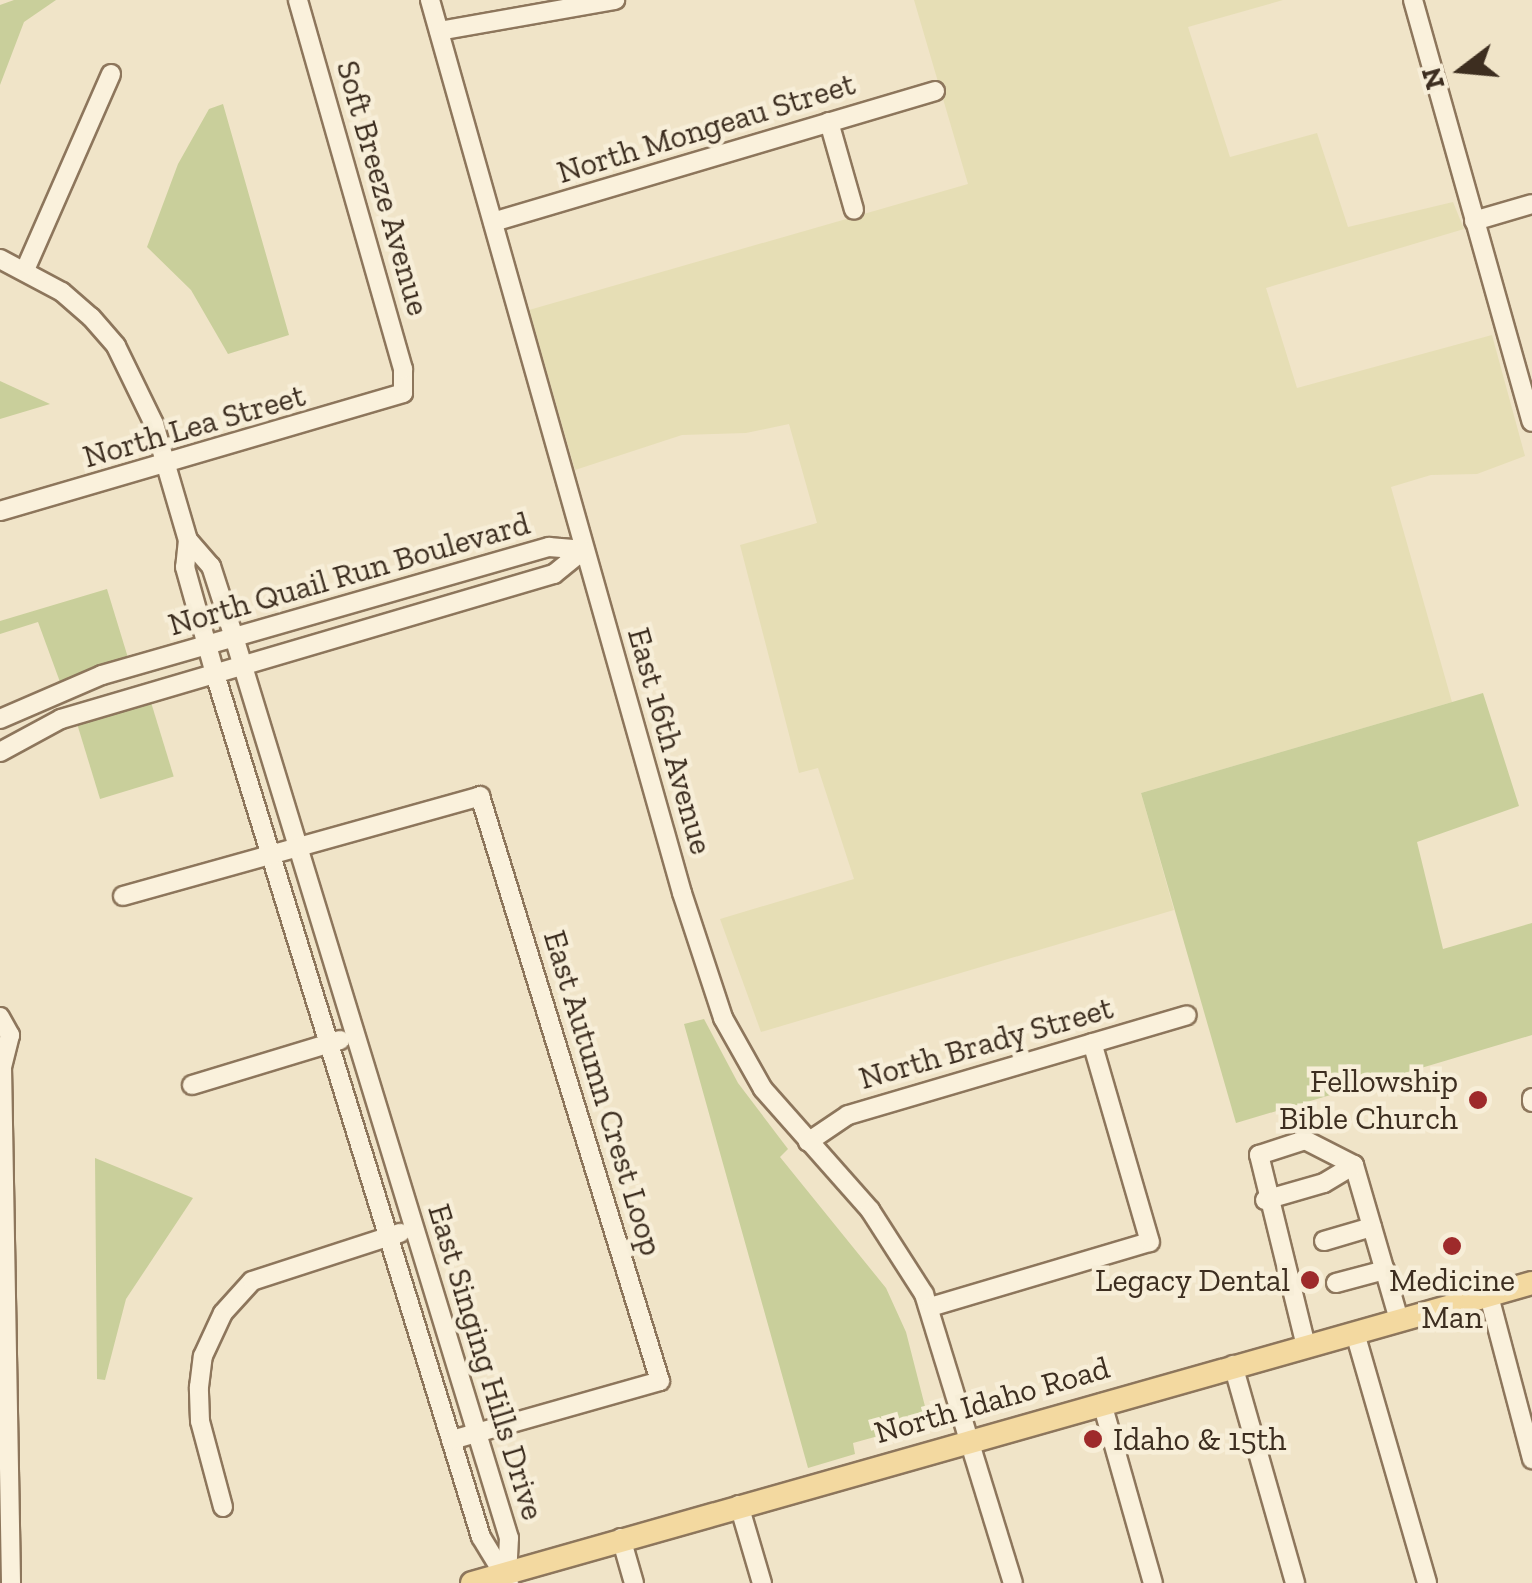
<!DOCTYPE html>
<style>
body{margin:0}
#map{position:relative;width:1532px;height:1583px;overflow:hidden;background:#f0e4c8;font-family:"Zilla Slab",serif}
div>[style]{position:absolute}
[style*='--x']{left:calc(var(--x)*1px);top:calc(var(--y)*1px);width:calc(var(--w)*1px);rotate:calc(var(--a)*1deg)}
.farmland>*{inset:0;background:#e6deb5}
.green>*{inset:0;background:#c9cf9b;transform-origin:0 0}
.roads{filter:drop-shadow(2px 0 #8d765c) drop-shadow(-2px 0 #8d765c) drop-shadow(0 2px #8d765c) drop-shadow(0 -2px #8d765c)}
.minor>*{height:18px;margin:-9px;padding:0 9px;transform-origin:9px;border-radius:9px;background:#faf1dc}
.major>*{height:22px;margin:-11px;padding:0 11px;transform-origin:11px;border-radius:11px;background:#f3d9a0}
.dots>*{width:28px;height:28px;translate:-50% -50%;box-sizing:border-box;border:5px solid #f7eed8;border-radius:50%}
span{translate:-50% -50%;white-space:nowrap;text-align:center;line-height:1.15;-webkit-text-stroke:9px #f7eed8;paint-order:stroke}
.street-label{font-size:32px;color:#3d2e20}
.poi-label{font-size:32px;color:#3d2e20}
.right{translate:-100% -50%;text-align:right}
.left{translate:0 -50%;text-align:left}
.north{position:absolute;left:1412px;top:20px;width:100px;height:100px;-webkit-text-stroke:8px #f7eed8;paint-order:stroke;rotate:254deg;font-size:28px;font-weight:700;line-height:40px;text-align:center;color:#3d2e20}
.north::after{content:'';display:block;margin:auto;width:35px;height:45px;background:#3d2e20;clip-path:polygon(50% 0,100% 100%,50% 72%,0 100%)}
</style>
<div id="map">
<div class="farmland">
<div style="clip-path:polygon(914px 0,1283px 0,1188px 27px,1230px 157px,1317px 133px,1348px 227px,1453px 202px,1464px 229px,1266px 288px,1297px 388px,1492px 335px,1525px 456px,1477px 474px,1431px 475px,1391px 487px,1452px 702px,1141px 793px,1174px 910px,761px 1032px,720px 919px,854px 879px,818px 768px,799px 773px,740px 545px,817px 523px,789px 424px,746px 433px,682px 435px,575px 470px,529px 310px,968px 184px)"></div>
</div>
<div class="green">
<div style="clip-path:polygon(14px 0,56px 0,24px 22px,0 85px,0 5px)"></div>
<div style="clip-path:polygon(223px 104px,289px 335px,228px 354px,191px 290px,147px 247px,178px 164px,209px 109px)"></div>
<div style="clip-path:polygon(0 381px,50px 404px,0 419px)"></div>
<div style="clip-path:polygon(107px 589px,129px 661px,60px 682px,38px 622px,0 634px,0 621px)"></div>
<div style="clip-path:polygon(1483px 693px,1519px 806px,1417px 842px,1443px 949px,1532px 923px,1532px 1035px,1236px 1123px,1141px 793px)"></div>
<div style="left:150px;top:699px;width:81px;height:77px;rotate:73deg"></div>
<div style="clip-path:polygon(704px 1019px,738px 1083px,788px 1149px,780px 1157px,886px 1288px,906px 1332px,929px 1422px,853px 1443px,855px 1454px,808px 1468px,684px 1024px)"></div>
<div style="clip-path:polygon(95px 1158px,193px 1198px,126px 1299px,105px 1380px,97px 1379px)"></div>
</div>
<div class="roads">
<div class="minor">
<div style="--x:430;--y:0;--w:928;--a:74.24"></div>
<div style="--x:682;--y:893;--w:132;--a:71.8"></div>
<div style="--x:723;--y:1018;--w:81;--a:60.6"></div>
<div style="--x:763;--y:1089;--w:162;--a:48.5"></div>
<div style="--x:870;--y:1210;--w:100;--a:57.3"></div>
<div style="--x:924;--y:1294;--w:302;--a:72.9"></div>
<div style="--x:1413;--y:0;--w:438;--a:74.3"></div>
<div style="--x:439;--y:31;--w:179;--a:-10"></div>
<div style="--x:829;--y:122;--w:91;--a:74.1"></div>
<div style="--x:1474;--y:221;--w:60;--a:-16.3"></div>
<div style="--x:493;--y:222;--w:461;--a:-16.5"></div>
<div style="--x:0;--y:259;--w:70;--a:28"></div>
<div style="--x:62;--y:292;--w:38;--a:41"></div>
<div style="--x:91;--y:317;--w:38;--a:49"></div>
<div style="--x:116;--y:346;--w:87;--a:64"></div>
<div style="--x:154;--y:424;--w:121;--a:73.7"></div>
<div style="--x:188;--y:540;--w:27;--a:96"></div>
<div style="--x:185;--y:567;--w:111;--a:74.3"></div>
<div style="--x:215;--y:674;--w:903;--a:72.87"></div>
<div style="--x:481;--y:1537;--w:54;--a:58.7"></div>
<div style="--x:25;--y:270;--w:214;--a:-66.3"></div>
<div style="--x:0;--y:511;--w:420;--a:-16.3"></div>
<div style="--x:403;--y:393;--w:24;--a:-90"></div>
<div style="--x:403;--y:369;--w:384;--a:-105.9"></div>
<div style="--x:188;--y:540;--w:35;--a:49"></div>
<div style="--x:211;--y:566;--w:75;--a:72.1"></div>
<div style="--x:234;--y:637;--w:942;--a:73.03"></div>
<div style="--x:509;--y:1538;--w:35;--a:93"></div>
<div style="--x:0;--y:719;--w:111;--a:-23.3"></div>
<div style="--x:102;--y:675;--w:465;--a:-16"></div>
<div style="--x:549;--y:547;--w:35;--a:5"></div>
<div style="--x:0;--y:752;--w:69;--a:-28.4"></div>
<div style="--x:61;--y:719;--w:514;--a:-16.39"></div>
<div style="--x:554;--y:574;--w:38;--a:-39"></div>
<div style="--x:123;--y:896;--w:371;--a:-15.6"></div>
<div style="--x:480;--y:796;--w:612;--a:72.9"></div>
<div style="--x:660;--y:1381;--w:217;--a:164.2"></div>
<div style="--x:0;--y:1017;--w:21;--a:61"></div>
<div style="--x:10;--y:1035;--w:33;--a:104"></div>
<div style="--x:2;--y:1067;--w:516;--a:89"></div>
<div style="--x:192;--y:1085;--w:155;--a:-16.9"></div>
<div style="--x:1532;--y:1098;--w:4;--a:90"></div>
<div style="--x:808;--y:1142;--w:48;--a:-34"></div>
<div style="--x:848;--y:1115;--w:353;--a:-16.4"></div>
<div style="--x:1354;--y:1165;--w:161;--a:73.8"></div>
<div style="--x:1265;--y:1200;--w:61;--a:-16.1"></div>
<div style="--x:1324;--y:1183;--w:35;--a:-31"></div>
<div style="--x:1324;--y:1241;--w:50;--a:-16.3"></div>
<div style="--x:1336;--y:1283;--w:51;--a:-14.9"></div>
<div style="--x:1489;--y:1296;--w:169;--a:75.2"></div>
<div style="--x:930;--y:1307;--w:229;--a:-16.5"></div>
<div style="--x:1150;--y:1242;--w:207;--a:-106.2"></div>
<div style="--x:1355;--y:1333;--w:260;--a:73.9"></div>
<div style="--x:1306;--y:1346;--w:197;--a:-103.8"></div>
<div style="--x:1259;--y:1155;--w:48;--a:-18.1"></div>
<div style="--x:1305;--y:1140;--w:55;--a:27"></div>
<div style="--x:1233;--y:1365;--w:227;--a:74.1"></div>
<div style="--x:1102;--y:1403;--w:187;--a:74.2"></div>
<div style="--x:739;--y:1505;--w:81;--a:73.6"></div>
<div style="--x:223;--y:1507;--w:89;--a:-105"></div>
<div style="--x:200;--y:1421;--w:34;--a:-92"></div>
<div style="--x:199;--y:1387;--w:31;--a:-83"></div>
<div style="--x:203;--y:1356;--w:47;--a:-65.1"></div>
<div style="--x:223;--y:1313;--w:43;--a:-47.8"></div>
<div style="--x:252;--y:1281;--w:156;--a:-18"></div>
<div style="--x:621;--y:1538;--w:47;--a:73.9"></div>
</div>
<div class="major">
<div style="--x:472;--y:1583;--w:1102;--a:-15.8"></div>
</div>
</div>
<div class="dots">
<div style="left:1478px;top:1100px;background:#9e2a2b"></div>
<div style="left:1452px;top:1246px;background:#9e2a2b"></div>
<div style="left:1310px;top:1280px;background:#9e2a2b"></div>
<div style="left:1093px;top:1439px;background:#9e2a2b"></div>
</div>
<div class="street-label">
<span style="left:706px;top:128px;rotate:-17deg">North Mongeau Street</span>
<span style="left:383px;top:188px;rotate:74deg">Soft Breeze Avenue</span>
<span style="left:194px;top:426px;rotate:-16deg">North Lea Street</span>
<span style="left:349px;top:574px;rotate:-16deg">North Quail Run Boulevard</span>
<span style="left:670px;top:741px;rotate:74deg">East 16th Avenue</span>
<span style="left:986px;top:1043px;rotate:-16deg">North Brady Street</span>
<span style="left:603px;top:1093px;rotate:73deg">East Autumn Crest Loop</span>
<span style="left:486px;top:1362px;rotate:73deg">East Singing Hills Drive</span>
<span style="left:992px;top:1400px;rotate:-16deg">North Idaho Road</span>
</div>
<div class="poi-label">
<span class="right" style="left:1458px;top:1100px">Fellowship<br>Bible Church</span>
<span class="right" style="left:1290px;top:1280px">Legacy Dental</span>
<span style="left:1452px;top:1299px">Medicine<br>Man</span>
<span class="left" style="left:1113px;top:1439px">Idaho &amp; 15th</span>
</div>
<div class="north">N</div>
</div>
